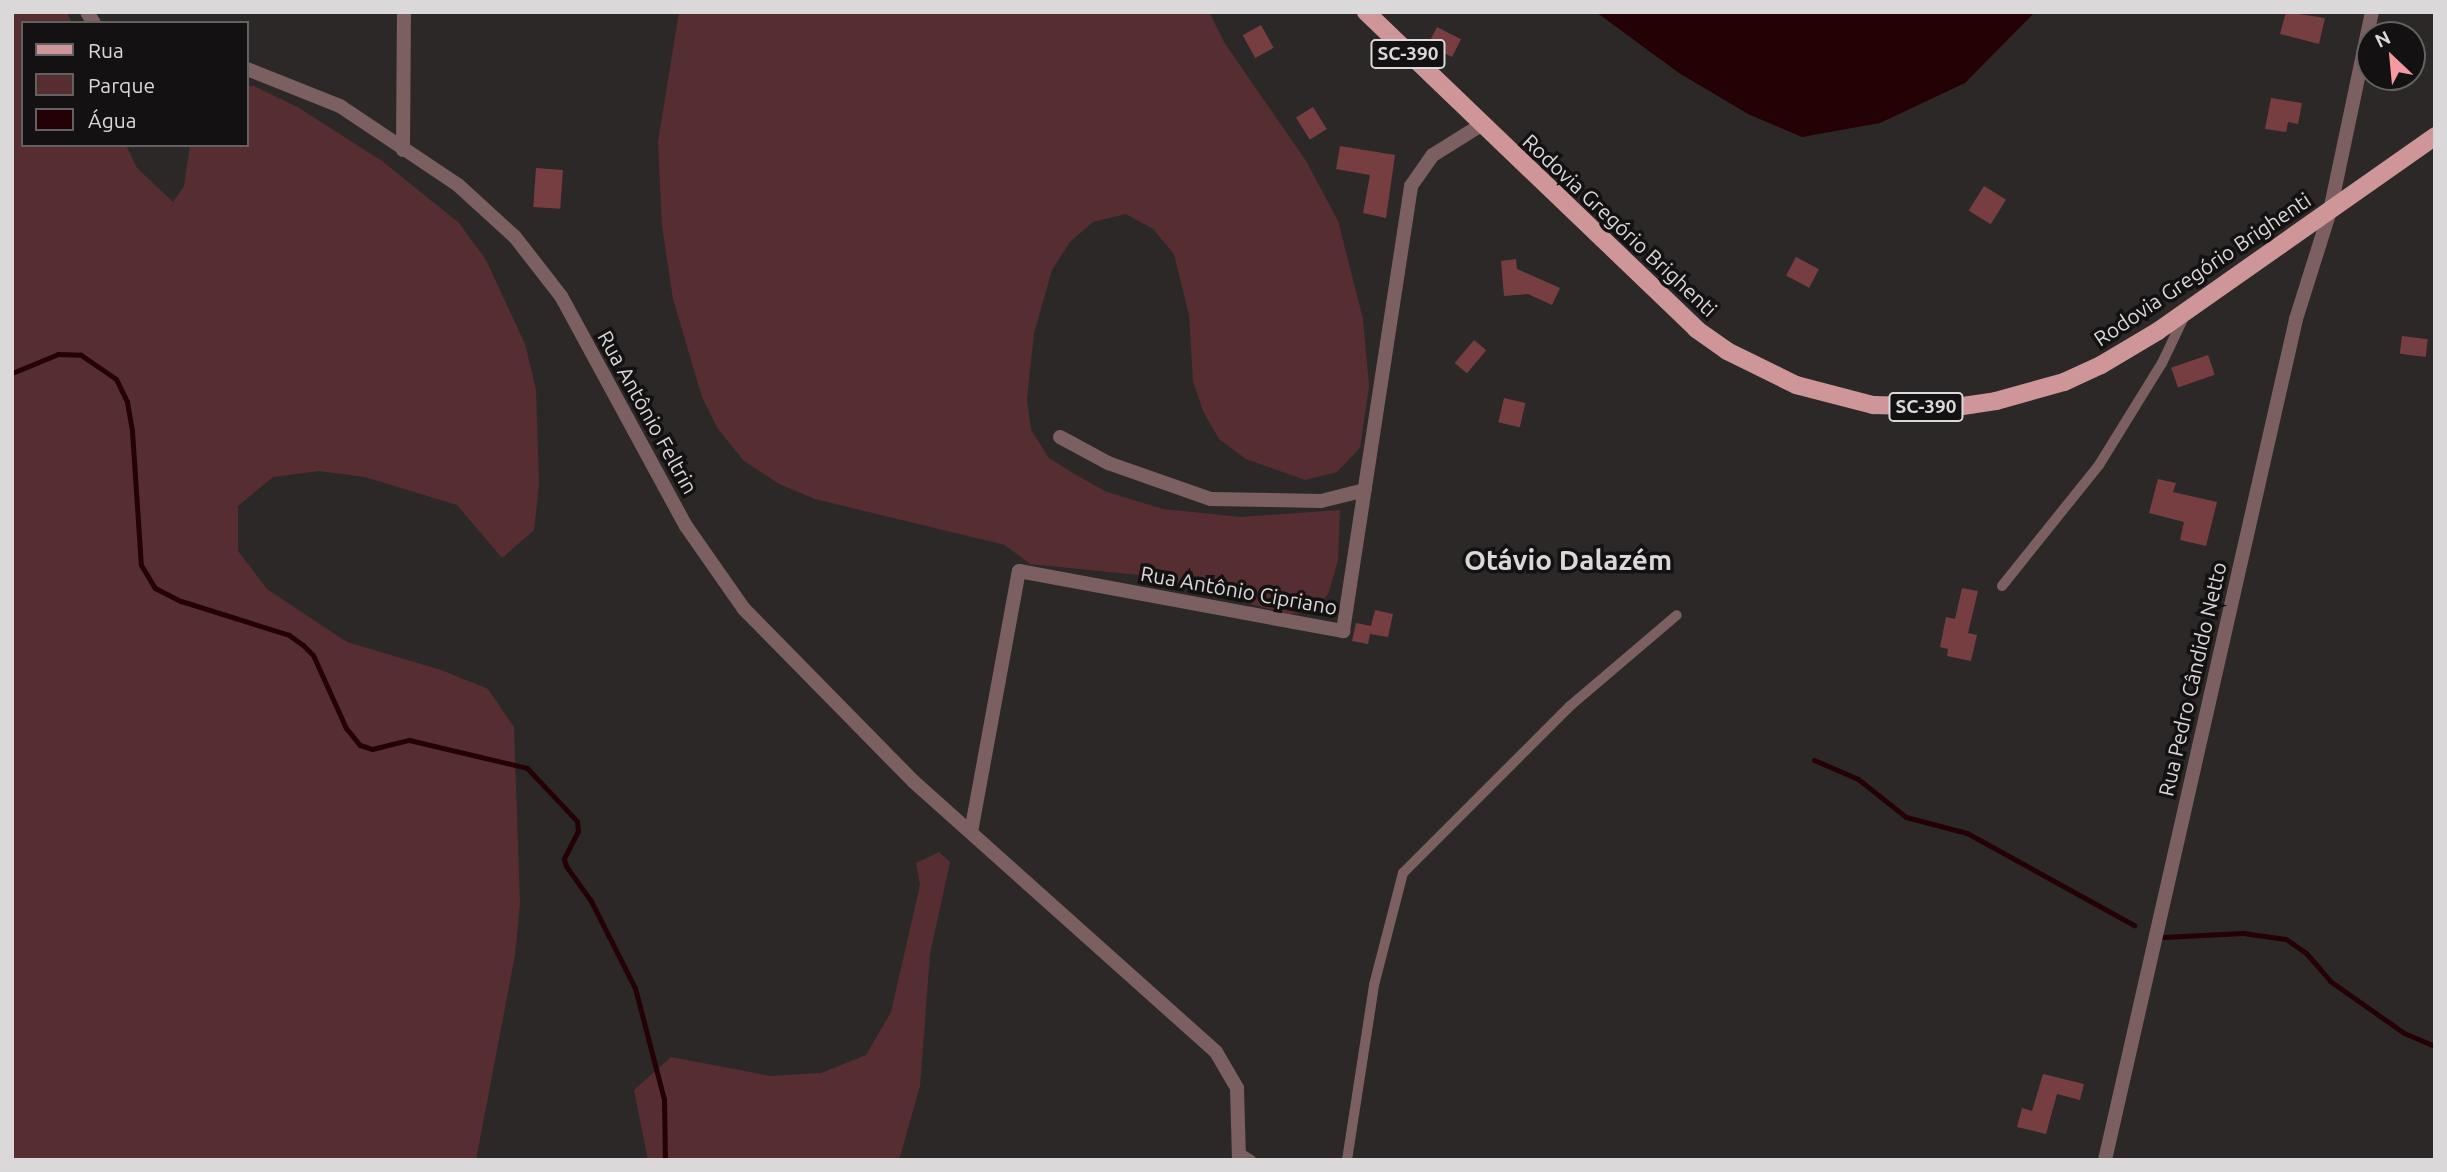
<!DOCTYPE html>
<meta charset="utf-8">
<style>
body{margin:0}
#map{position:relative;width:2447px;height:1172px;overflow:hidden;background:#2c2828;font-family:Ubuntu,sans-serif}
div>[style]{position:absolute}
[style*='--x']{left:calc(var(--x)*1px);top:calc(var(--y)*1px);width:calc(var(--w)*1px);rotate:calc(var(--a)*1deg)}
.green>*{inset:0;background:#562e31}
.water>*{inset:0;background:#240105}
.stream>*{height:5px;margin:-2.5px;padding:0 2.5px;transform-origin:2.5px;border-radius:2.5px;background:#240105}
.building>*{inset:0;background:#773e42;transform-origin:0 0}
.service>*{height:10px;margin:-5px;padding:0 5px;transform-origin:5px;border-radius:5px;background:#7c6061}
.minor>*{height:14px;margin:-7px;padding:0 7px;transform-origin:7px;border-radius:7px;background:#7c6061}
.primary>*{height:18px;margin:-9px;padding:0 9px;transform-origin:9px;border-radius:9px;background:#ce9698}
span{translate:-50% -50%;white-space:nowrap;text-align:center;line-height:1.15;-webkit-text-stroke:7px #131111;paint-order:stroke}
.shield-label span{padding:2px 5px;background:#131111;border:2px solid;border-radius:5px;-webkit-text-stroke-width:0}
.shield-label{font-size:19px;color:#dad8d8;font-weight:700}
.street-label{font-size:21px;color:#dad8d8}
.district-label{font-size:28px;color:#dad8d8;font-weight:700}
.frame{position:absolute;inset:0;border:14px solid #dad8d8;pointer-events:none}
.legend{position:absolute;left:21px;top:21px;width:228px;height:126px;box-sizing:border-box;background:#131111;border:2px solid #636161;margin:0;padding:9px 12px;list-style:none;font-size:21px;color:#dad8d8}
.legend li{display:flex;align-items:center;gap:14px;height:35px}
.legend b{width:35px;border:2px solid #636161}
.north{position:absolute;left:2356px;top:21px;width:70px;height:70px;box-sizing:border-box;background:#131111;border:2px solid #636161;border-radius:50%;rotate:334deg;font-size:19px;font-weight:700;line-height:28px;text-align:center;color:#dad8d8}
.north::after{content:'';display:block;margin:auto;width:24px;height:32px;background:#f49aa0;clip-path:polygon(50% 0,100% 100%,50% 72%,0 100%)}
</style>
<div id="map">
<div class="green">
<div style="clip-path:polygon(12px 12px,67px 12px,72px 23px,23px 23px,23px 145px,126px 145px,137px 168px,173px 202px,184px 186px,190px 145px,247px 145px,247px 86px,254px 86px,299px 108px,382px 161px,459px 223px,486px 260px,525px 344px,536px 390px,539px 484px,534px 530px,502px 558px,457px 505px,365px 477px,319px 471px,273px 477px,238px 506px,238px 551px,267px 589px,347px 642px,441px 670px,488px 689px,514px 727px,520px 904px,515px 955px,476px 1160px,12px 1160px)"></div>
<div style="clip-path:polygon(679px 12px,1209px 12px,1224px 42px,1306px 161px,1338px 221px,1363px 319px,1369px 386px,1360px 448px,1337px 472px,1305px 480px,1246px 459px,1219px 439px,1203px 411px,1193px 381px,1189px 315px,1174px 254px,1153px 229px,1126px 214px,1093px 222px,1070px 242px,1052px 270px,1034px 333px,1027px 399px,1031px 430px,1049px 458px,1078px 476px,1107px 492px,1163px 509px,1241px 517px,1340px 510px,1338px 560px,1329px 592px,1315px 612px,1288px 614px,1139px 575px,1030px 564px,1005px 545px,815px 499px,779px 484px,744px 461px,718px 429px,702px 397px,673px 299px,662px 226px,658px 142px)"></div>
<div style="clip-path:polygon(939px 852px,950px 862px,930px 954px,920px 1086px,899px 1160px,648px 1160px,634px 1090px,671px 1057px,770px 1076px,821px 1073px,866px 1055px,891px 1012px,920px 885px,916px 863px)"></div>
</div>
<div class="water">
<div style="clip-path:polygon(1596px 12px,2035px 12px,1965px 83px,1880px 123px,1802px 137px,1748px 114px,1679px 73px)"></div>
</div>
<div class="stream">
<div style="--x:12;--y:373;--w:50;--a:-22.4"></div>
<div style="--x:58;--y:354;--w:23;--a:2"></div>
<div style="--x:81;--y:355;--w:42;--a:34.4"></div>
<div style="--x:116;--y:379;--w:25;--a:64"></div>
<div style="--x:127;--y:402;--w:29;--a:80"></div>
<div style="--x:132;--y:431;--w:134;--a:86.2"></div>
<div style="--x:141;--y:565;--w:27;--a:59"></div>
<div style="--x:155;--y:588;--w:29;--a:27"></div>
<div style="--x:181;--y:601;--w:113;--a:17.5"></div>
<div style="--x:289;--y:635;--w:17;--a:36"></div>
<div style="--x:303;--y:645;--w:14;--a:45"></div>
<div style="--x:313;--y:655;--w:80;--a:65.7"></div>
<div style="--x:346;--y:728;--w:22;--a:51"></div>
<div style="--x:360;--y:745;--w:13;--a:18"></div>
<div style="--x:372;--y:749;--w:38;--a:-14"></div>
<div style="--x:409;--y:740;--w:121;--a:13.3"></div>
<div style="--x:527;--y:768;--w:73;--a:46.7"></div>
<div style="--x:577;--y:821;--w:10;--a:84"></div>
<div style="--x:578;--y:831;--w:31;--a:117"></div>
<div style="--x:564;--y:859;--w:7;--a:74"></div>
<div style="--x:566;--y:866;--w:43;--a:54.5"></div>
<div style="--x:591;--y:901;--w:97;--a:63.2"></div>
<div style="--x:635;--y:988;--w:115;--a:75.4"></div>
<div style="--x:664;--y:1099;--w:61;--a:89.1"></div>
<div style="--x:1814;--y:760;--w:48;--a:23.4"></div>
<div style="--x:1858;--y:779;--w:61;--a:38.4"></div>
<div style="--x:1906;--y:817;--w:63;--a:14.7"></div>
<div style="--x:1967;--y:833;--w:191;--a:28.9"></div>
<div style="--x:2163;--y:937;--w:80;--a:-2.9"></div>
<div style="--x:2243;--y:933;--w:43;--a:7.9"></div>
<div style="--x:2286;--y:939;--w:24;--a:35"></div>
<div style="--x:2306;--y:953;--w:37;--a:49"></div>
<div style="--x:2330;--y:981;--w:90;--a:35.1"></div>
<div style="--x:2404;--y:1033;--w:34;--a:23"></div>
</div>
<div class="building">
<div style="clip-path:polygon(2286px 12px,2325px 18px,2319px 44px,2280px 34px)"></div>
<div style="left:1261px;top:25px;width:26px;height:21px;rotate:61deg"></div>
<div style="left:1437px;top:27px;width:27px;height:20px;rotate:27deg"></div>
<div style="clip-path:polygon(2271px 98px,2302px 103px,2298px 124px,2288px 122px,2286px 132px,2265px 129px)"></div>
<div style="left:1313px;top:107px;width:26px;height:20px;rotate:58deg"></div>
<div style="clip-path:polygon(1340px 146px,1395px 155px,1386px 218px,1363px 213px,1370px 175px,1336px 169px)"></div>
<div style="left:536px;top:168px;width:27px;height:39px;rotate:4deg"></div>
<div style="left:1984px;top:186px;width:26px;height:29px;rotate:32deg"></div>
<div style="left:1796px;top:257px;width:26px;height:21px;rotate:28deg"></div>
<div style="clip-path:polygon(1516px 259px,1517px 269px,1560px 288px,1552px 305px,1528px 294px,1504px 296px,1501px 261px)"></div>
<div style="left:2402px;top:336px;width:26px;height:18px;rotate:7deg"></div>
<div style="left:1474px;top:340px;width:16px;height:30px;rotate:40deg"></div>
<div style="left:2208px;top:355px;width:21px;height:39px;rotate:71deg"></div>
<div style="left:1504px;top:398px;width:22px;height:25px;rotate:13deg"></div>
<div style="clip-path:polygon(2158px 479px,2176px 483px,2173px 492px,2217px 502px,2206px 546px,2180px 540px,2184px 522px,2149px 513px)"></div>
<div style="clip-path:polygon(1962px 588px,1978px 591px,1968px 633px,1977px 635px,1971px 661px,1947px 656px,1948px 649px,1940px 647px,1946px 617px,1955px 619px)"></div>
<div style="clip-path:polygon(1375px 610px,1393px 614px,1388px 637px,1370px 634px,1368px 644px,1352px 641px,1356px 623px,1371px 626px)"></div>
<div style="clip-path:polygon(2043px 1074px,2084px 1084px,2080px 1100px,2057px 1094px,2046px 1134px,2017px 1127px,2022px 1108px,2032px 1111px)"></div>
</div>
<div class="service">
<div style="--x:2002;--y:586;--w:155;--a:-51.3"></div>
<div style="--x:2099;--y:465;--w:120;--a:-58.3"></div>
<div style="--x:2162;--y:363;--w:55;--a:-64.4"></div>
<div style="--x:1240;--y:1153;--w:13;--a:32"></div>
<div style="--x:1347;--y:1160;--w:177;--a:-81.2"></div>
<div style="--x:1374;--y:985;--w:116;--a:-75.5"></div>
<div style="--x:1403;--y:873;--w:236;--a:-45"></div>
<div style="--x:1570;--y:706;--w:140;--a:-40.4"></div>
</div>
<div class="minor">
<div style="--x:87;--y:12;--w:13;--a:58"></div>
<div style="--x:247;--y:69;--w:100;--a:21.7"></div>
<div style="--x:340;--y:106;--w:142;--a:33.8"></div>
<div style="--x:458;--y:185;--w:77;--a:42.4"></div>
<div style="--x:515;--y:237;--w:75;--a:52.1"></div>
<div style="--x:561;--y:296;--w:262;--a:61.5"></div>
<div style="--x:686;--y:526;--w:101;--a:55.1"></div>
<div style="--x:744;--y:609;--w:241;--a:45.5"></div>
<div style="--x:913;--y:781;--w:407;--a:41.8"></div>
<div style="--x:1216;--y:1052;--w:42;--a:59.7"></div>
<div style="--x:1237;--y:1088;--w:72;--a:88.4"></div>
<div style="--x:403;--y:150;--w:138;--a:-89.6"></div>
<div style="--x:1060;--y:437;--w:55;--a:28.4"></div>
<div style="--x:1108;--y:463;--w:109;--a:19.3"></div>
<div style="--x:1211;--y:499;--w:110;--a:1"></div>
<div style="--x:1321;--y:501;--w:45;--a:-14"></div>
<div style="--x:971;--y:832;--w:265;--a:-79.6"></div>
<div style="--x:1019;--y:571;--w:330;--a:10.5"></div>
<div style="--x:1343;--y:631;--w:450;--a:-81.3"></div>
<div style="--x:1411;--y:186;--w:38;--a:-55"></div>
<div style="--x:1433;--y:155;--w:57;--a:-32"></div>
<div style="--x:2105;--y:1160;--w:862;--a:-77.2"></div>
<div style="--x:2296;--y:319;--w:113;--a:-72.5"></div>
<div style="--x:2330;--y:211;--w:203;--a:-78.1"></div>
</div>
<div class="primary">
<div style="--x:1366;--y:12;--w:458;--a:43.8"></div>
<div style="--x:1696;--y:329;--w:38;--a:35"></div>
<div style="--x:1727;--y:351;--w:77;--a:26.2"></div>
<div style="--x:1796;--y:385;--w:80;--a:14.6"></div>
<div style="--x:1873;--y:405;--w:83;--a:1.4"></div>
<div style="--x:1956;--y:407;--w:40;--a:-8.5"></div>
<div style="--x:1996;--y:401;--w:71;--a:-15.6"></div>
<div style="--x:2064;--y:382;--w:41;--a:-24.7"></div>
<div style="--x:2101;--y:365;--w:66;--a:-30.8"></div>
<div style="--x:2158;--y:331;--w:339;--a:-35.1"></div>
</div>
<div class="shield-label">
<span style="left:1408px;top:54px">SC-390</span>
<span style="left:1926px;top:407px">SC-390</span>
</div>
<div class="street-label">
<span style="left:1620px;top:225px;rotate:43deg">Rodovia Gregório Brighenti</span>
<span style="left:2202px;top:269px;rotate:-34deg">Rodovia Gregório Brighenti</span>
<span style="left:648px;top:412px;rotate:61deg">Rua Antônio Feltrin</span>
<span style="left:1239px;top:590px;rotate:10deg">Rua Antônio Cipriano</span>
<span style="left:2192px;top:679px;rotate:-77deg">Rua Pedro Cândido Netto</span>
</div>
<div class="district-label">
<span style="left:1568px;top:560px">Otávio Dalazém</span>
</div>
<div class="frame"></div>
<ul class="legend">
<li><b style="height:9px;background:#ce9698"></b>Rua</li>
<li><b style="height:19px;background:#562e31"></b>Parque</li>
<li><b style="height:19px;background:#240105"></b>Água</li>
</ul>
<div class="north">N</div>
</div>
